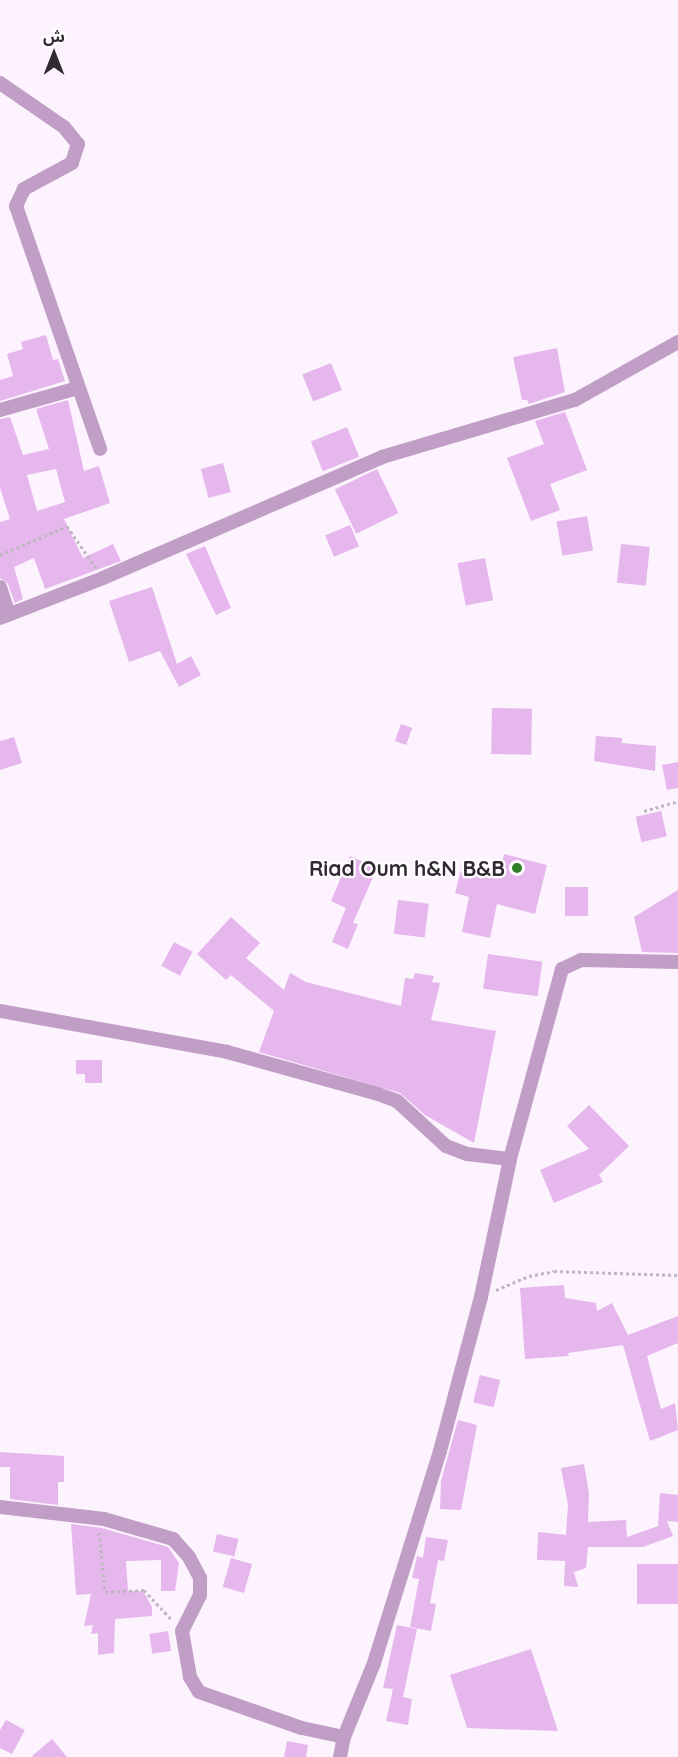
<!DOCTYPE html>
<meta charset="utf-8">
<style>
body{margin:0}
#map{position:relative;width:678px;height:1757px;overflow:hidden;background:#fdf3ff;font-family:Quicksand,"Noto Sans Arabic",sans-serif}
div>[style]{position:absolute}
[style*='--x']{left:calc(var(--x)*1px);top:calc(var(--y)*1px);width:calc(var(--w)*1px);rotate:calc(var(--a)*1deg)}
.building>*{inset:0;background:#e6b7ed;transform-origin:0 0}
.path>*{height:3px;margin-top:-1.5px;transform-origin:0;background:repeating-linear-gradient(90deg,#c0b6c1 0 3px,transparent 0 6px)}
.minor>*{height:14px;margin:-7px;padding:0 7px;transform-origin:7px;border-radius:7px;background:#c09ec5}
.dots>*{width:16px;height:16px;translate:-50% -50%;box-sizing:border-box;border:3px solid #fff;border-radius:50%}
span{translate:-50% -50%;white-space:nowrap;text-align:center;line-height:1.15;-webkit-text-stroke:4.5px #fff;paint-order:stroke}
.poi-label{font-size:21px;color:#312a32;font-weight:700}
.right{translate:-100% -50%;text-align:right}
.north{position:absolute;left:24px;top:24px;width:60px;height:60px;-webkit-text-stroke:4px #fff;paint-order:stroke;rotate:0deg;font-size:16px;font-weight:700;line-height:24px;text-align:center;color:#312a32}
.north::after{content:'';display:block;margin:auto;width:21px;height:27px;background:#312a32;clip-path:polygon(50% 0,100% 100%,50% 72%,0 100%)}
</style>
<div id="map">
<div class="building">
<div style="clip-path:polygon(46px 335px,53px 360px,58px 359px,65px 381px,0 401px,0 380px,13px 376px,7px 354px,23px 349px,21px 342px)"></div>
<div style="clip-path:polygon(557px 348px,565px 392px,529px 404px,527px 400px,522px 400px,513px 357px)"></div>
<div style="left:331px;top:363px;width:29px;height:31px;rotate:68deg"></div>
<div style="clip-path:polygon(evenodd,68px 400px,84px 471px,99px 466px,110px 503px,64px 519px,83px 558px,113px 544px,121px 561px,45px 589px,34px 558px,14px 567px,23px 599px,15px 603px,8px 584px,0 578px,0 522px,10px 519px,0 488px,0 419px,10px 417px,23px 455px,49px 449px,36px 409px,68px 400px,56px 469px,65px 502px,37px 511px,27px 475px,56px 469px)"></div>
<div style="clip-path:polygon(565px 412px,587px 470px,550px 484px,560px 510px,531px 521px,507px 458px,544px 444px,535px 421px)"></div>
<div style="left:347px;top:427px;width:32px;height:39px;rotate:68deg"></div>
<div style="left:223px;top:463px;width:30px;height:23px;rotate:75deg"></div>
<div style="left:377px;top:469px;width:49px;height:47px;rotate:64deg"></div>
<div style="left:587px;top:516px;width:35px;height:31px;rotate:80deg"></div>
<div style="left:350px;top:525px;width:23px;height:27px;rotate:67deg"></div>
<div style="left:621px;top:544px;width:29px;height:39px;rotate:6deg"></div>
<div style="clip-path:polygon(205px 546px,231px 608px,216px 615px,186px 554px)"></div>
<div style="left:485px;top:558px;width:43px;height:28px;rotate:79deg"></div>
<div style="clip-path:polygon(152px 587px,177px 664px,191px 656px,201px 675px,179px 687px,160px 651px,129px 662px,109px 601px)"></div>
<div style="left:492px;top:708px;width:40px;height:46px;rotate:1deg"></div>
<div style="left:401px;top:724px;width:12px;height:18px;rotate:20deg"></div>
<div style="clip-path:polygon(596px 736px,622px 738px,622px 743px,656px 746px,655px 771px,594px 761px)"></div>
<div style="clip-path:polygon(14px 737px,22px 763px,0 770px,0 741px)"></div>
<div style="clip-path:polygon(678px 762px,678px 788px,667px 790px,662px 765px)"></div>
<div style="left:661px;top:811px;width:26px;height:26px;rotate:77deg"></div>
<div style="clip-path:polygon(504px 854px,547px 865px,535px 914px,497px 904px,490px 938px,462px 932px,469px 897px,455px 893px,463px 862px,500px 872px)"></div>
<div style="clip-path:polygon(350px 856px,377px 868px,353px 923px,358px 924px,348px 949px,332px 942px,346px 908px,331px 901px)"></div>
<div style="left:565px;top:887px;width:23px;height:29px"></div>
<div style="clip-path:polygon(678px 890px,678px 953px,642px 952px,634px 917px)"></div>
<div style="left:398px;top:900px;width:31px;height:34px;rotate:7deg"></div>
<div style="clip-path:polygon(231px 917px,260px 943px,246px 958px,284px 990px,290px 973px,306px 982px,401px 1006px,405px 978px,413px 979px,415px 973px,434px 976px,432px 982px,440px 983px,431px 1020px,496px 1031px,474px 1143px,425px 1115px,400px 1093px,259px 1052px,274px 1011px,231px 975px,226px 980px,197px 954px)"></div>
<div style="left:174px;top:942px;width:21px;height:27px;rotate:28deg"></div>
<div style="left:488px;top:954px;width:55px;height:35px;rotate:8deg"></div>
<div style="clip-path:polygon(76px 1060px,102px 1060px,102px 1083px,85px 1083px,85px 1074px,76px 1074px)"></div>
<div style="clip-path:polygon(589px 1105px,629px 1146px,599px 1175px,603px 1182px,554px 1203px,540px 1170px,589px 1149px,567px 1126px)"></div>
<div style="clip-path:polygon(564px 1285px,565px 1298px,596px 1303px,597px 1311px,612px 1303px,628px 1335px,678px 1316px,678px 1343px,647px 1356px,661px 1409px,675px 1403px,678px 1430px,650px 1441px,623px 1345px,568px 1353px,569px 1356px,525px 1359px,520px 1288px)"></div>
<div style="left:480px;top:1375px;width:21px;height:28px;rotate:14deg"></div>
<div style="clip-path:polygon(458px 1420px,477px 1425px,461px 1510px,440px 1509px,441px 1481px)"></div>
<div style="clip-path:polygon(0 1452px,64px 1456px,64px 1482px,58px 1482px,58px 1505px,10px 1499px,10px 1467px,0 1467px)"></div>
<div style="clip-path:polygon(584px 1464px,589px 1493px,588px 1522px,626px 1520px,627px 1537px,658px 1526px,660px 1493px,678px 1495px,678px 1522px,667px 1521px,673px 1536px,643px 1547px,588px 1547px,586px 1568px,574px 1572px,578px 1587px,564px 1586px,565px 1561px,537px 1560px,538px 1532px,566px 1535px,568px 1505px,561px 1468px)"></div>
<div style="clip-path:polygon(71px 1524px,102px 1528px,168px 1547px,179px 1563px,175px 1591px,161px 1591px,161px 1560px,126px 1561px,128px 1591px,143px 1591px,152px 1607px,152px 1616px,115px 1619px,114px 1653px,98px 1655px,98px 1633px,91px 1634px,93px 1625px,84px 1626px,91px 1594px,76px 1595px)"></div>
<div style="left:217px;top:1534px;width:22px;height:18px;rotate:13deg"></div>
<div style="clip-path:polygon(426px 1537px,448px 1540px,444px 1561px,438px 1560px,430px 1603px,436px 1604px,431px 1631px,410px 1627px,419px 1579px,412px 1578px,417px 1556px,423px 1558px)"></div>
<div style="left:231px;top:1558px;width:22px;height:30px;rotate:16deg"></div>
<div style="left:678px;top:1564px;width:40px;height:41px;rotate:90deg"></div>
<div style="clip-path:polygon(397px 1625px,417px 1629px,403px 1697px,412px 1699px,408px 1725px,386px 1721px,393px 1689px,383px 1688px)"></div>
<div style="left:168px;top:1631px;width:20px;height:19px;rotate:81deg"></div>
<div style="clip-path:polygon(531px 1649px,558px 1731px,467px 1728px,450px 1675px)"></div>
<div style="clip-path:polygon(6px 1720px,25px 1730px,12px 1754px,0 1748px,0 1730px)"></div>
<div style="clip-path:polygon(52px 1739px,67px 1757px,31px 1757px)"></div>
<div style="clip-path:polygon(287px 1741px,308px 1745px,306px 1757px,284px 1757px)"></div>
</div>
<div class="path">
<div style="--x:0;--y:555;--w:73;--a:-23.4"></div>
<div style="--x:67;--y:526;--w:51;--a:55.4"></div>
<div style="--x:644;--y:811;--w:35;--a:-16"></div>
<div style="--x:496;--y:1290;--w:36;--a:-23"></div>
<div style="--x:529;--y:1276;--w:25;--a:-11"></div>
<div style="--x:554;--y:1271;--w:124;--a:1.8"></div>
<div style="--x:99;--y:1532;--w:60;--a:84.3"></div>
<div style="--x:105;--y:1592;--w:39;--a:-3"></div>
<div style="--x:144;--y:1590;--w:40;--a:47"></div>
</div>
<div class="minor">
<div style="--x:0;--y:83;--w:78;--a:34.5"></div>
<div style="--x:64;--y:127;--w:22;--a:51"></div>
<div style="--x:78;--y:144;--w:20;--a:108"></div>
<div style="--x:72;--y:163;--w:55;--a:151.6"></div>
<div style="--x:24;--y:189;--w:19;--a:115"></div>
<div style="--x:16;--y:206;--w:257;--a:70.9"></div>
<div style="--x:0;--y:410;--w:81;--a:-15.8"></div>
<div style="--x:0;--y:587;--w:29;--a:72"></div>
<div style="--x:0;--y:618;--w:110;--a:-21.2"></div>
<div style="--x:103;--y:578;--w:304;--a:-23.4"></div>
<div style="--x:382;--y:457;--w:201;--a:-16.5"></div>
<div style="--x:575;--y:400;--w:118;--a:-29.4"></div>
<div style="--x:0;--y:1011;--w:231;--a:10.2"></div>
<div style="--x:227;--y:1052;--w:157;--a:15.5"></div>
<div style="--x:378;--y:1094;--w:20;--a:20"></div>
<div style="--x:397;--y:1101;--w:67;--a:42.6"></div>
<div style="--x:446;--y:1146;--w:22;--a:21"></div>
<div style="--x:467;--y:1154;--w:43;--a:6.6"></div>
<div style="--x:510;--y:1159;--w:197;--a:-74.7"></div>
<div style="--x:562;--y:969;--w:21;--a:-25"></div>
<div style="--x:581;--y:960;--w:97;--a:1.2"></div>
<div style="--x:0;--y:1507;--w:105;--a:6.6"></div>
<div style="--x:104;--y:1519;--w:72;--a:16.2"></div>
<div style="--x:173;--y:1539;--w:24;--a:48"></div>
<div style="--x:189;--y:1557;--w:24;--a:62"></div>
<div style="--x:200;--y:1578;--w:17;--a:90"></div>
<div style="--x:200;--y:1595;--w:40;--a:116.6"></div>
<div style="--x:182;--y:1631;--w:47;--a:80.1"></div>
<div style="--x:190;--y:1677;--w:17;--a:59"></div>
<div style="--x:199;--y:1692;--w:109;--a:19.3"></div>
<div style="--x:302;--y:1728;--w:43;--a:12.1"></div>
<div style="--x:340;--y:1757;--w:20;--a:-79"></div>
<div style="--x:344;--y:1737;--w:80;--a:-67.9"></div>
<div style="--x:374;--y:1663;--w:222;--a:-72.7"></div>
<div style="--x:440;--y:1451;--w:159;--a:-75.1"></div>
<div style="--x:481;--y:1297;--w:141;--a:-78.1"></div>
</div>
<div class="dots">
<div style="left:517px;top:868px;background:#317f29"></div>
</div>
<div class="poi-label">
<span class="right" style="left:505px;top:868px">Riad Oum h&amp;N B&amp;B</span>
</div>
<div class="north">ش</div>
</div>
